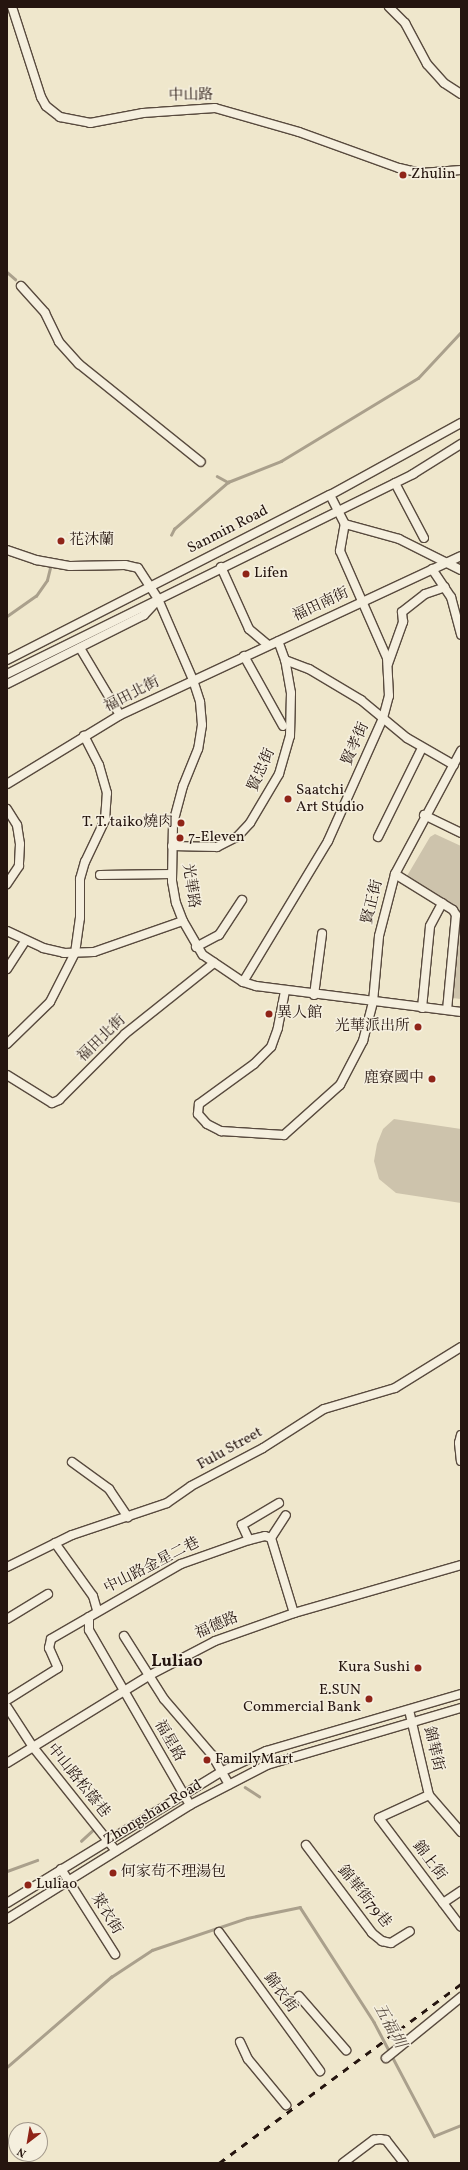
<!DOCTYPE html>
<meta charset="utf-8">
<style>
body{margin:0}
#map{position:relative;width:468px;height:2170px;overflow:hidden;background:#efe7cc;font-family:Vollkorn,"Noto Serif TC",serif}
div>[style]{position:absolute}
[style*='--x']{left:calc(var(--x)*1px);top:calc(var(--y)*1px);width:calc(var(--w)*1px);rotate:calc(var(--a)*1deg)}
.green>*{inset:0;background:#cdc3ac}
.stream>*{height:2.5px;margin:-1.25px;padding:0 1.25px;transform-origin:1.25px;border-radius:1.25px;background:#aaa08c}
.roads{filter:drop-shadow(1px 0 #584a3e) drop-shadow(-1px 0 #584a3e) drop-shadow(0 1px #584a3e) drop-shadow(0 -1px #584a3e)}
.minor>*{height:8px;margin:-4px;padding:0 4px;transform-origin:4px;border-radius:4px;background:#f5efde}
.rail>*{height:2.5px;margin-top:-1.25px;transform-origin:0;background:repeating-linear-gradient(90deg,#25150f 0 7px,transparent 0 14px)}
.dots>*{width:11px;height:11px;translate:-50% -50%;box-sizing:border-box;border:2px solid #f5efde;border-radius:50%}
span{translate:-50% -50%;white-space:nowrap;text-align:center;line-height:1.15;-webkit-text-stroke:3px #f5efde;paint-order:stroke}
.street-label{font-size:15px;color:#25150f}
.poi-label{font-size:15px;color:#25150f}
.left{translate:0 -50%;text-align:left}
.right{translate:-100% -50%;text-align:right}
.water-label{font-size:16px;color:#5a4d41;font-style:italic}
.quarter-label{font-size:17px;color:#25150f;font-weight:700}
.frame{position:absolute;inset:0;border:8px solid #25150f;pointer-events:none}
.north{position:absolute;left:8px;top:2122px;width:40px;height:40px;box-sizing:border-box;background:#f5efde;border:1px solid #a2988b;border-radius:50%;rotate:211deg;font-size:11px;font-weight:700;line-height:16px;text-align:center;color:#25150f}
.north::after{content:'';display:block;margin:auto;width:14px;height:18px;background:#8f2418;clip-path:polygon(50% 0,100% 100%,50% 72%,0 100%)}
</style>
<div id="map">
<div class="green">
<div style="clip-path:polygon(435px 834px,461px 846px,461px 999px,452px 998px,458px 928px,448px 909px,404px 881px,430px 837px)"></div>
<div style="clip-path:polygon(394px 1119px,461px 1129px,461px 1203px,396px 1193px,379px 1179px,374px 1161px,377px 1144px,383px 1129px)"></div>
</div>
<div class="stream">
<div style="--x:7;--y:272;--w:11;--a:41"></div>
<div style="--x:217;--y:476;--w:13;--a:29"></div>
<div style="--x:228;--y:482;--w:57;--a:-21.6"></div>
<div style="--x:281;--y:461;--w:160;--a:-31.2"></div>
<div style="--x:418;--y:378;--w:63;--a:-46.9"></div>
<div style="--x:171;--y:535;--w:7;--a:-63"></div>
<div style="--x:174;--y:529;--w:72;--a:-41"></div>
<div style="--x:7;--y:616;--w:35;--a:-35"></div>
<div style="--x:36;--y:596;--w:19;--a:-55"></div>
<div style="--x:47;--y:580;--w:12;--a:-76"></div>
<div style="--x:245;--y:1787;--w:17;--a:33"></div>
<div style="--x:81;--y:1841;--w:18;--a:-43"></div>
<div style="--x:7;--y:1871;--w:32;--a:-20"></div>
<div style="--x:7;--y:2067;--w:138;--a:-40.9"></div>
<div style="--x:111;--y:1977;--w:49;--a:-33.4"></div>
<div style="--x:152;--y:1950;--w:100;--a:-18.6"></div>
<div style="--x:247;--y:1918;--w:54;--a:-11.7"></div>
<div style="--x:300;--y:1907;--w:137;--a:57.2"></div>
<div style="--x:374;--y:2022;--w:129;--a:62.2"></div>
<div style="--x:434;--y:2136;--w:29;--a:-22"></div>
</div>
<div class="roads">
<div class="minor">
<div style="--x:12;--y:7;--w:95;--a:72.1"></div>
<div style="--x:41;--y:97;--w:10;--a:61"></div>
<div style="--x:46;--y:106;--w:18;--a:38"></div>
<div style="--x:60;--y:117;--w:31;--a:11"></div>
<div style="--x:90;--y:123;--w:54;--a:-10.7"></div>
<div style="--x:143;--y:113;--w:72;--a:-4"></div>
<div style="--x:215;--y:108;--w:87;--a:15.9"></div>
<div style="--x:299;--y:132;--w:106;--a:19.8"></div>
<div style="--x:399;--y:168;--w:23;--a:13"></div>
<div style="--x:421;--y:173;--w:40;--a:-4.3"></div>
<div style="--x:389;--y:7;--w:23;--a:45"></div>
<div style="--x:405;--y:23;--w:47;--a:61.8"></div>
<div style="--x:427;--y:64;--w:25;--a:48"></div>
<div style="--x:444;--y:83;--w:20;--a:33"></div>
<div style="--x:21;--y:286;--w:36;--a:48"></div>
<div style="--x:45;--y:313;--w:32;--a:64"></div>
<div style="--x:59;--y:342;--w:30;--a:48"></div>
<div style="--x:79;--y:364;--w:156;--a:38.8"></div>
<div style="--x:395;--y:483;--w:62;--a:62.2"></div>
<div style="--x:330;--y:495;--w:33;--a:63"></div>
<div style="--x:345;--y:524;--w:56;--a:15.5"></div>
<div style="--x:399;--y:539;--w:69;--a:26.6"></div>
<div style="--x:7;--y:550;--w:31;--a:19"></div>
<div style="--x:36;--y:560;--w:35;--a:10"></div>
<div style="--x:70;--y:566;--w:55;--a:-1"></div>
<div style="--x:125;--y:565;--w:13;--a:13"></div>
<div style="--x:138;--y:568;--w:37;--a:57"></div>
<div style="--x:158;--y:599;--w:88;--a:66.6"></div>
<div style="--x:193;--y:680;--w:23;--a:72"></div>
<div style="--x:200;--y:702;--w:23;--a:85"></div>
<div style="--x:202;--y:725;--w:24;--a:99"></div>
<div style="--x:198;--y:749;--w:40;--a:112"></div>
<div style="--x:183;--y:786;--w:38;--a:105"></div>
<div style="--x:173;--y:823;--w:58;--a:91"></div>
<div style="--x:172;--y:881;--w:22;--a:80"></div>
<div style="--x:176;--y:903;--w:19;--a:69"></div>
<div style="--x:183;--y:921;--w:39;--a:60"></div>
<div style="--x:203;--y:955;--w:48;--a:34"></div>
<div style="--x:243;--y:982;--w:14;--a:17"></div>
<div style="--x:256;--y:986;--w:207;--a:7.2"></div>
<div style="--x:221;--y:567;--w:68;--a:65.7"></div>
<div style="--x:249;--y:629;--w:25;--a:40"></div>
<div style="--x:432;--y:569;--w:34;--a:56"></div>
<div style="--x:451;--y:597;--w:39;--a:75"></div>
<div style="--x:80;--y:648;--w:78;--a:59.2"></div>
<div style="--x:244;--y:656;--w:80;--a:60.9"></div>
<div style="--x:7;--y:660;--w:363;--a:-27.1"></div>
<div style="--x:330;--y:495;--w:149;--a:-28.8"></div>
<div style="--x:285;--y:660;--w:26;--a:21"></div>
<div style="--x:309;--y:669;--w:61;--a:30.8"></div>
<div style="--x:361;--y:700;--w:60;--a:39.6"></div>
<div style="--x:407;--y:738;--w:54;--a:29.9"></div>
<div style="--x:388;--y:664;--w:45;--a:-70.3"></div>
<div style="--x:403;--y:622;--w:10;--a:-96"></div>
<div style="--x:402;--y:612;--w:29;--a:-38"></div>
<div style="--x:425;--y:594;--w:21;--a:-19"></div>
<div style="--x:7;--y:674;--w:453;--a:-26.2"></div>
<div style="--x:413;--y:474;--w:57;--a:-32"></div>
<div style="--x:7;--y:684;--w:153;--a:-26.7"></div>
<div style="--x:144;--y:615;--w:18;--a:-47"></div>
<div style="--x:7;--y:784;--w:132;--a:-31.4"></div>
<div style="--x:120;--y:715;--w:376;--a:-25"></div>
<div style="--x:7;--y:809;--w:19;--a:58"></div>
<div style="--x:17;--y:825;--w:19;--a:81"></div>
<div style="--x:20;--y:844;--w:22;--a:93"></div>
<div style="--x:19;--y:866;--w:22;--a:124"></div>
<div style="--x:424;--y:815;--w:41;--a:25.9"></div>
<div style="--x:378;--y:837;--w:99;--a:-63.7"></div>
<div style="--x:172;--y:846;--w:45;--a:1.3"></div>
<div style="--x:217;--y:847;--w:22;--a:-27"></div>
<div style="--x:237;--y:837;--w:19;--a:-47"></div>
<div style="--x:250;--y:823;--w:57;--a:-59.4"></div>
<div style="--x:279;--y:774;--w:40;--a:-74"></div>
<div style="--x:290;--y:736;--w:43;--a:-88.7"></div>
<div style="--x:291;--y:693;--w:34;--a:-100"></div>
<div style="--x:285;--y:660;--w:20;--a:-110"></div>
<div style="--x:395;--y:874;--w:68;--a:31.8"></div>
<div style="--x:453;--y:910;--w:6;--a:59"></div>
<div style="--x:456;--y:915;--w:95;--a:95.4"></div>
<div style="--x:100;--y:875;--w:72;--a:-0.8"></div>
<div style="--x:7;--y:931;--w:40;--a:25"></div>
<div style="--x:43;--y:948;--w:22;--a:13"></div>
<div style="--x:64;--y:953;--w:30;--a:-2"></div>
<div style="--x:94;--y:952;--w:94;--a:-19.2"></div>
<div style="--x:196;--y:947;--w:26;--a:-28"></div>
<div style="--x:219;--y:935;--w:42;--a:-56.7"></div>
<div style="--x:7;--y:969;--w:33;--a:-57"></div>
<div style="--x:243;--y:982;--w:165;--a:-58.9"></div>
<div style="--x:328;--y:841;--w:135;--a:-65.9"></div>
<div style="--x:383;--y:718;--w:23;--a:-75"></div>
<div style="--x:389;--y:696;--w:38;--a:-93"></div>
<div style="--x:387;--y:658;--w:117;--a:-113.7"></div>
<div style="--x:340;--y:551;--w:27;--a:-80"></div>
<div style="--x:285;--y:991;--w:38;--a:101"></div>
<div style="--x:278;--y:1028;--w:20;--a:110"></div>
<div style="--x:271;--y:1047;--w:24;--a:135"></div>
<div style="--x:254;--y:1064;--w:68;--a:144"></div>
<div style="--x:199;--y:1104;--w:10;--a:96"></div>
<div style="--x:198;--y:1114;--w:13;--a:48"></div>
<div style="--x:207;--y:1124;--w:16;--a:27"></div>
<div style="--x:221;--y:1131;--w:63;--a:3.6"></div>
<div style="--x:284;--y:1135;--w:75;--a:-41.8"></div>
<div style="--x:340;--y:1085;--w:50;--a:-62.4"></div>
<div style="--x:363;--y:1041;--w:40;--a:-75.6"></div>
<div style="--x:373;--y:1002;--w:66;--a:-84.8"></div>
<div style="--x:379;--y:936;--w:64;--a:-75.5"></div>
<div style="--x:395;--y:874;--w:140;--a:-61.8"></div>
<div style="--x:314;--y:995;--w:62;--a:-82.5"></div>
<div style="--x:422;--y:1008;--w:82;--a:-84.4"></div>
<div style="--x:430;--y:926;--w:26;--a:-62"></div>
<div style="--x:7;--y:1044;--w:60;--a:-44.3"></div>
<div style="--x:50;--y:1002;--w:55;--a:-63"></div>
<div style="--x:75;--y:953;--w:35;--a:-82"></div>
<div style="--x:80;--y:918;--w:39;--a:-90"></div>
<div style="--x:80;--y:879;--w:18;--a:-74"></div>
<div style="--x:85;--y:862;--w:47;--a:-64.5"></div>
<div style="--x:105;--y:820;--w:27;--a:-86"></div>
<div style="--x:107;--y:793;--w:29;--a:-106"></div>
<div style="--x:99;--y:765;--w:33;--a:-117"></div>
<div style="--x:7;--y:1075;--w:53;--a:31.9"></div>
<div style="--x:52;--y:1103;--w:8;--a:-23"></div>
<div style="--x:59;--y:1100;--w:93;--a:-45"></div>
<div style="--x:125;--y:1034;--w:114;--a:-38.6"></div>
<div style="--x:461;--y:1435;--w:8;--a:104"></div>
<div style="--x:459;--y:1443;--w:18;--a:84"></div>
<div style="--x:72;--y:1462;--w:46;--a:36.1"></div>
<div style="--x:109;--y:1489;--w:34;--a:56"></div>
<div style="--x:271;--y:1538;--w:27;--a:-57"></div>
<div style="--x:249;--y:1540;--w:17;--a:-115"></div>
<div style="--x:242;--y:1525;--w:43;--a:-30.7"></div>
<div style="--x:55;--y:1543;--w:65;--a:54.4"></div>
<div style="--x:93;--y:1596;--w:15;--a:74"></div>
<div style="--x:7;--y:1567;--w:72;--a:-26.2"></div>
<div style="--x:72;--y:1535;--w:100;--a:-18.6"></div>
<div style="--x:167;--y:1503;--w:29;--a:-35"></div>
<div style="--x:191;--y:1486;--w:81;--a:-27.8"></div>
<div style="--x:263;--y:1448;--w:72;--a:-32.6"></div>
<div style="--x:324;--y:1409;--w:74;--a:-16.5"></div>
<div style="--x:395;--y:1388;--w:78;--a:-31.8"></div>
<div style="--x:89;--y:1617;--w:13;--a:90"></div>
<div style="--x:89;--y:1630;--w:202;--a:60"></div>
<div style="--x:7;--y:1619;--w:48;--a:-31.4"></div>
<div style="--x:124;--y:1636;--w:75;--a:57.6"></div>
<div style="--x:164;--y:1699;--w:74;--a:49.4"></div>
<div style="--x:212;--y:1755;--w:34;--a:60"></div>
<div style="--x:7;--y:1700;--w:60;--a:-32.1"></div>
<div style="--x:58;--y:1668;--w:22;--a:-114"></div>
<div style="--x:49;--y:1648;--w:9;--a:-77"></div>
<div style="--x:51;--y:1639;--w:150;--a:-30"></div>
<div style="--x:181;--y:1564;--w:72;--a:-19.4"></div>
<div style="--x:249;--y:1540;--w:16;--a:-14"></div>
<div style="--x:265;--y:1536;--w:6;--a:18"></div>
<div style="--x:271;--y:1538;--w:78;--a:73"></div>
<div style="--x:7;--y:1707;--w:48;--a:57"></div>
<div style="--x:33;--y:1747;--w:133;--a:51.4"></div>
<div style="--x:409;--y:1710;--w:87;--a:76.8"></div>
<div style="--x:429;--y:1795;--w:49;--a:49.1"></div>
<div style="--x:7;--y:1763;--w:168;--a:-31.6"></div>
<div style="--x:150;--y:1675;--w:73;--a:-27.6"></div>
<div style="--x:215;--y:1641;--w:84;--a:-19.5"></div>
<div style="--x:294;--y:1613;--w:174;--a:-16"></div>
<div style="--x:429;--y:1795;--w:55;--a:155.3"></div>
<div style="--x:379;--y:1818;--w:136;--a:53"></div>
<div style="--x:306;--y:1845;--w:110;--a:53.1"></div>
<div style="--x:372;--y:1933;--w:13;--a:39"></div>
<div style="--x:382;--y:1941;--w:9;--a:13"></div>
<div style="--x:391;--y:1943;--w:22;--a:-32"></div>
<div style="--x:61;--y:1869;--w:101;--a:57.6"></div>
<div style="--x:7;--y:1903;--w:251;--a:-31.5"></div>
<div style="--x:221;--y:1772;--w:50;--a:-25"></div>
<div style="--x:266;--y:1751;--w:203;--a:-16.3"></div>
<div style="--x:443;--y:1903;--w:22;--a:-34"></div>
<div style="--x:7;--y:1919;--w:216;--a:-31.9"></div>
<div style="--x:190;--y:1805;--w:87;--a:-27.5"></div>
<div style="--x:267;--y:1765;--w:202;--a:-16.4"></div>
<div style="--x:219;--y:1932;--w:172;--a:54"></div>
<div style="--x:299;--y:1996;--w:72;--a:49"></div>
<div style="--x:240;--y:2042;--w:19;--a:65"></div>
<div style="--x:248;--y:2059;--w:60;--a:50.4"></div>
<div style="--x:386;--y:2058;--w:97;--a:-39.1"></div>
<div style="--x:343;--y:2163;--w:39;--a:-37"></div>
<div style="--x:374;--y:2140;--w:6;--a:-9"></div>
<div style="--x:380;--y:2139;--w:6;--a:9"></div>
<div style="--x:386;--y:2140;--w:29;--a:52"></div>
</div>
</div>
<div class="rail">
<div style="--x:219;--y:2163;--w:301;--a:-36.5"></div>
</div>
<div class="dots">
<div style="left:403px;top:175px;background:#8f2418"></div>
<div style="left:61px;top:541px;background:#8f2418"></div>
<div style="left:246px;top:574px;background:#8f2418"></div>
<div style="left:288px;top:799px;background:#8f2418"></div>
<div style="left:181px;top:823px;background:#8f2418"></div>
<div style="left:180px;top:838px;background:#8f2418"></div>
<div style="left:269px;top:1014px;background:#8f2418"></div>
<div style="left:418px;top:1027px;background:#8f2418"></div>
<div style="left:432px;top:1079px;background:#8f2418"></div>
<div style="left:418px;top:1668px;background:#8f2418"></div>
<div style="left:369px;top:1699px;background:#8f2418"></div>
<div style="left:207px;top:1760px;background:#8f2418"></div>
<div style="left:113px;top:1873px;background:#8f2418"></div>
<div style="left:28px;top:1885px;background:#8f2418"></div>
</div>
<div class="street-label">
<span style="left:191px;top:96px;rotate:-1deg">中山路</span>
<span style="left:228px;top:530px;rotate:-27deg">Sanmin Road</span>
<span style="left:321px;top:605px;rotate:-25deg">福田南街</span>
<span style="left:132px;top:695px;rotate:-27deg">福田北街</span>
<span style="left:356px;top:744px;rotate:-66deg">賢孝街</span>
<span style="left:262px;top:770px;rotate:-66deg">賢忠街</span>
<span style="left:190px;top:886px;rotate:81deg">光華路</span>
<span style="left:373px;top:902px;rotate:-76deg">賢正街</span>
<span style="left:102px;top:1039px;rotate:-44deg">福田北街</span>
<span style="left:230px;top:1449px;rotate:-29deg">Fulu Street</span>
<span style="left:152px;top:1566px;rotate:-27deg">中山路金星二巷</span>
<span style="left:217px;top:1626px;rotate:-23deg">福德路</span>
<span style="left:169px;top:1741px;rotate:60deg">福星路</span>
<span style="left:433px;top:1749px;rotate:77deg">錦華街</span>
<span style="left:78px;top:1781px;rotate:51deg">中山路松蔭巷</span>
<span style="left:153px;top:1813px;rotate:-31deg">Zhongshan Road</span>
<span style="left:429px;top:1861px;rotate:53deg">錦上街</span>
<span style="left:364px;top:1897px;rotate:51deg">錦華街79巷</span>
<span style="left:106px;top:1914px;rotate:58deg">萊衣街</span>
<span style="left:280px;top:1993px;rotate:54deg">錦衣街</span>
</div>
<div class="poi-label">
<span class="left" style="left:411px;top:175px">Zhulin</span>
<span class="left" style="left:69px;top:541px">花沐蘭</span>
<span class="left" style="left:254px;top:574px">Lifen</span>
<span class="left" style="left:296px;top:799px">Saatchi<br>Art Studio</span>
<span class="right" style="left:173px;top:823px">T. T. taiko燒肉</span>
<span class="left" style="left:188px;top:838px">7-Eleven</span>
<span class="left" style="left:277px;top:1014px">異人館</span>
<span class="right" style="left:410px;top:1027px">光華派出所</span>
<span class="right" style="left:424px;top:1079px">鹿寮國中</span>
<span class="right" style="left:410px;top:1668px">Kura Sushi</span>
<span class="right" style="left:361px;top:1699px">E.SUN<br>Commercial Bank</span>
<span class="left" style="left:215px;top:1760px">FamilyMart</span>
<span class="left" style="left:121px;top:1873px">何家茍不理湯包</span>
<span class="left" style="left:36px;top:1885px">Luliao</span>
</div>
<div class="water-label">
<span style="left:389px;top:2026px;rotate:61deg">五福圳</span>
</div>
<div class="quarter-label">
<span style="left:177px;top:1662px">Luliao</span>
</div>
<div class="frame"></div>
<div class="north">N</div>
</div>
